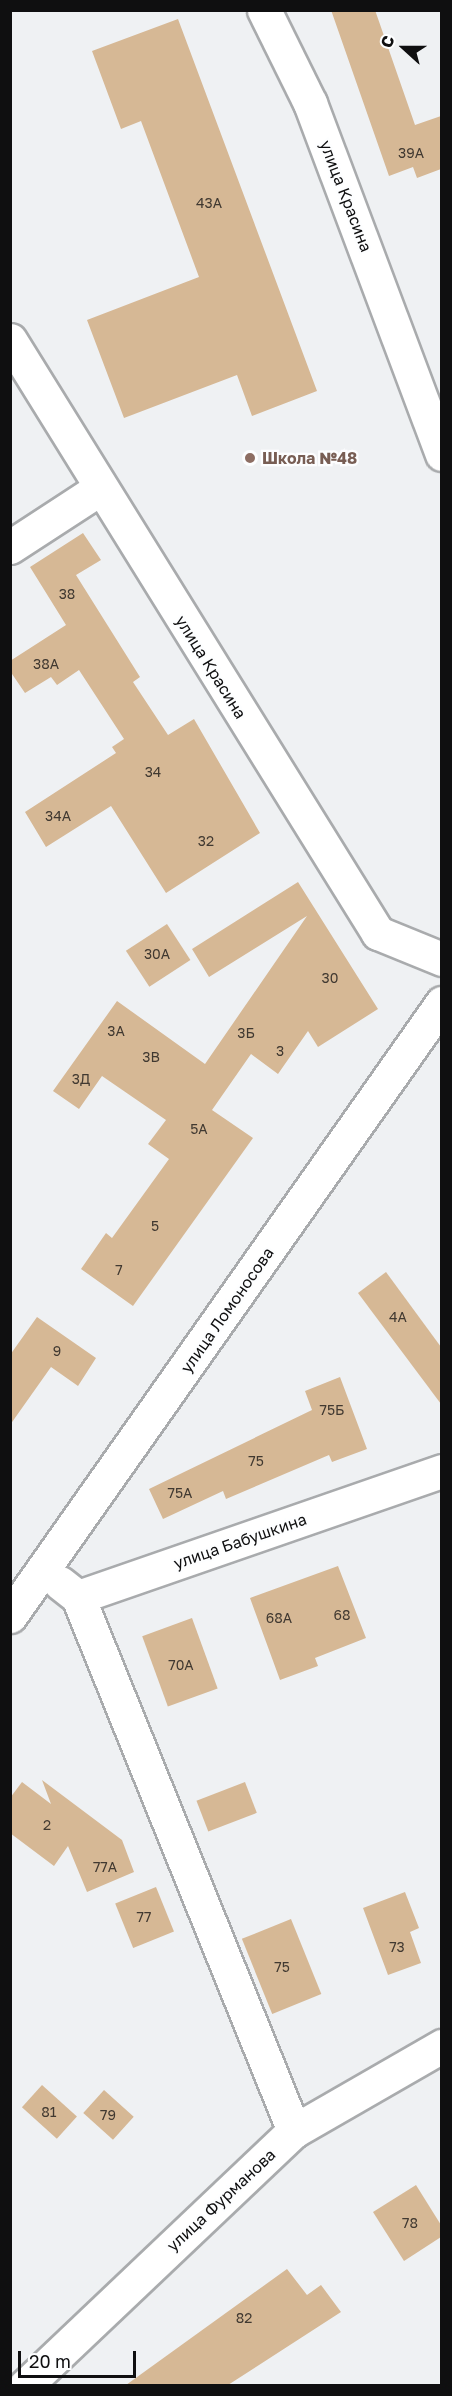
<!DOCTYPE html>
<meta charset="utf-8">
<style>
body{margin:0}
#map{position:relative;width:452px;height:2396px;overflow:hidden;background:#eff1f3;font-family:"Golos Text",sans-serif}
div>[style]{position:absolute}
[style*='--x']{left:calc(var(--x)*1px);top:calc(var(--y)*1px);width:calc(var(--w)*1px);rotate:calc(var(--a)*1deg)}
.building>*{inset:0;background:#d6b895;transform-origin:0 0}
.roads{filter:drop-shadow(2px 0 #a9abad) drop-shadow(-2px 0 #a9abad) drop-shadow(0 2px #a9abad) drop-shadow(0 -2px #a9abad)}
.minor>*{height:33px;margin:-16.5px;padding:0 16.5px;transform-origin:16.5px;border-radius:16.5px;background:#fff}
.dots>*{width:16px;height:16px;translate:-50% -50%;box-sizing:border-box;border:3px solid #fdfeff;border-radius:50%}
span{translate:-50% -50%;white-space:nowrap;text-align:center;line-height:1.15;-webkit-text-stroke:4.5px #fdfeff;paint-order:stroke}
.number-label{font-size:14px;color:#413931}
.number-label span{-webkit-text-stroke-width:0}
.street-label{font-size:16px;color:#0f0f10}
.education-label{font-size:16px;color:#785e54;font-weight:700}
.left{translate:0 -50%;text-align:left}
.frame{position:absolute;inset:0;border:12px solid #0f0f10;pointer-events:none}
.north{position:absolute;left:374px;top:18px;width:60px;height:60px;-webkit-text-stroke:4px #fdfeff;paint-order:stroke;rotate:291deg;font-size:16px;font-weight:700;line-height:24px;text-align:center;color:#0f0f10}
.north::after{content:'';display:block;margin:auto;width:21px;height:27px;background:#0f0f10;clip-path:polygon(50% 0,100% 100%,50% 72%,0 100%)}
.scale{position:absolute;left:18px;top:2351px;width:118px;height:27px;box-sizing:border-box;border:3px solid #0f0f10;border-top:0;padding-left:8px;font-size:18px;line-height:21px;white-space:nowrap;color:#0f0f10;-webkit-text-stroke:4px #fdfeff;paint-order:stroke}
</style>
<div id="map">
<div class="building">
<div style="clip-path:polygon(331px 10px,375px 10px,415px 125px,441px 116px,441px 169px,417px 178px,413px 167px,389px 176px)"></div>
<div style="clip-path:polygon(178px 19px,317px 391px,252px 416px,237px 375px,124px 418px,87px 320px,199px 277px,141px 121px,121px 129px,92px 51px)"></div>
<div style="clip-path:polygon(83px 533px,101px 560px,76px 575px,140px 677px,133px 682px,168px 735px,194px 719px,260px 833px,166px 893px,111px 806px,46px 847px,25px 812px,116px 753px,112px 747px,124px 739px,79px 670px,57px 685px,51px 677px,25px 693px,10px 671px,10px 661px,66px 625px,30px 567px)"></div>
<div style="clip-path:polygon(298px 882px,378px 1009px,318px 1047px,308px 1031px,278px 1074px,251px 1054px,212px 1110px,253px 1138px,133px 1306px,81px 1269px,106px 1233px,112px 1238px,169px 1159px,148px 1144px,166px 1120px,102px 1076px,79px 1109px,53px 1091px,117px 1001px,205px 1064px,307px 916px,209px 977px,192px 949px)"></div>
<div style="left:167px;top:924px;width:43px;height:49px;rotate:57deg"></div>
<div style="clip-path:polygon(386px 1272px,441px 1347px,441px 1404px,358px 1293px)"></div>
<div style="clip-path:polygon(37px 1317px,96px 1358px,78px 1386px,51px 1367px,10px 1425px,10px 1355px)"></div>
<div style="clip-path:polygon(340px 1377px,367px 1449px,332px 1462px,329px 1455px,226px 1499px,223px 1491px,163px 1519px,149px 1489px,312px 1410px,305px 1391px)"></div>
<div style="clip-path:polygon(338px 1566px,366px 1638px,315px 1658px,318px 1666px,280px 1680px,250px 1598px)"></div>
<div style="left:192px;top:1618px;width:75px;height:53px;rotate:70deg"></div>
<div style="clip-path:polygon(42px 1780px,122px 1840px,134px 1872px,87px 1892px,68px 1846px,54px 1866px,10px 1833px,10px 1798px,22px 1782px,51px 1804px)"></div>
<div style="left:245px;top:1782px;width:33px;height:52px;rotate:69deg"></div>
<div style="left:156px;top:1887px;width:48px;height:44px;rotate:68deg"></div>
<div style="clip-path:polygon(405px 1892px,419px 1928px,410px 1932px,421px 1963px,388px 1975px,363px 1908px)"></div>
<div style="left:291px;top:1919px;width:81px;height:53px;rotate:68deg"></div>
<div style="left:42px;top:2085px;width:47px;height:30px;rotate:42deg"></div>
<div style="left:104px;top:2090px;width:40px;height:31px;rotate:42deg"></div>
<div style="clip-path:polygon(416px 2185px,441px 2225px,441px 2237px,404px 2261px,373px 2212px)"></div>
<div style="clip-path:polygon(287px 2269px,307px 2295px,321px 2285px,341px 2312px,228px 2385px,126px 2385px)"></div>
</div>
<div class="roads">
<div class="minor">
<div style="--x:264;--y:10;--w:104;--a:63.7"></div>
<div style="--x:310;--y:103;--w:375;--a:69.4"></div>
<div style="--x:10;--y:340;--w:698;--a:58.18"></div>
<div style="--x:378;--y:933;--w:69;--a:22.1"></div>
<div style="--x:10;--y:547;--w:106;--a:-33.1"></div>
<div style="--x:60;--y:1583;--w:23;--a:38"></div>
<div style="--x:78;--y:1597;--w:385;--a:-19.1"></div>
<div style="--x:78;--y:1597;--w:576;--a:67.98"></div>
<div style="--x:10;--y:1616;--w:750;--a:-54.83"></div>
<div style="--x:25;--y:2386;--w:371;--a:-43.5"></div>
<div style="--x:294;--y:2131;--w:171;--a:-29.9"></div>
</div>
</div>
<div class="dots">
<div style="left:250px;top:458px;background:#8d6e63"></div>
</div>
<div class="number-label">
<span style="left:411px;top:153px">39А</span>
<span style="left:209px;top:203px">43А</span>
<span style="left:67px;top:594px">38</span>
<span style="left:46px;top:664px">38А</span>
<span style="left:153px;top:772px">34</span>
<span style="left:58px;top:816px">34А</span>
<span style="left:206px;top:841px">32</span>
<span style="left:157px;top:954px">30А</span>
<span style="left:330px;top:978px">30</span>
<span style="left:116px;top:1031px">3А</span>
<span style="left:246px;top:1033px">3Б</span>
<span style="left:280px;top:1051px">3</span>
<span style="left:151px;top:1057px">3В</span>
<span style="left:81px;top:1079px">3Д</span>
<span style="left:199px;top:1129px">5А</span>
<span style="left:155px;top:1226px">5</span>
<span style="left:119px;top:1270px">7</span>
<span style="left:398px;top:1317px">4А</span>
<span style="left:57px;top:1351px">9</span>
<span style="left:332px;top:1410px">75Б</span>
<span style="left:256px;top:1461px">75</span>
<span style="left:180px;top:1493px">75А</span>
<span style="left:342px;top:1615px">68</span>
<span style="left:279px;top:1618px">68А</span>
<span style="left:181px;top:1665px">70А</span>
<span style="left:47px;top:1825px">2</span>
<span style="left:105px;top:1867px">77А</span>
<span style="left:144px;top:1917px">77</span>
<span style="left:397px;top:1947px">73</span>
<span style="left:282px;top:1967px">75</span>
<span style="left:49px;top:2112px">81</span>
<span style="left:108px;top:2115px">79</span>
<span style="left:410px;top:2223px">78</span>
<span style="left:244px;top:2318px">82</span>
</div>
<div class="street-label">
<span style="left:346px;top:196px;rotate:69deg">улица Красина</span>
<span style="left:211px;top:667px;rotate:58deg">улица Красина</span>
<span style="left:227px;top:1310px;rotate:-55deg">улица Ломоносова</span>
<span style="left:240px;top:1541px;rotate:-19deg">улица Бабушкина</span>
<span style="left:221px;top:2200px;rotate:-43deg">улица Фурманова</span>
</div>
<div class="education-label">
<span class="left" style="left:262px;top:458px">Школа №48</span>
</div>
<div class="frame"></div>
<div class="north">С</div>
<div class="scale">20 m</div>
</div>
